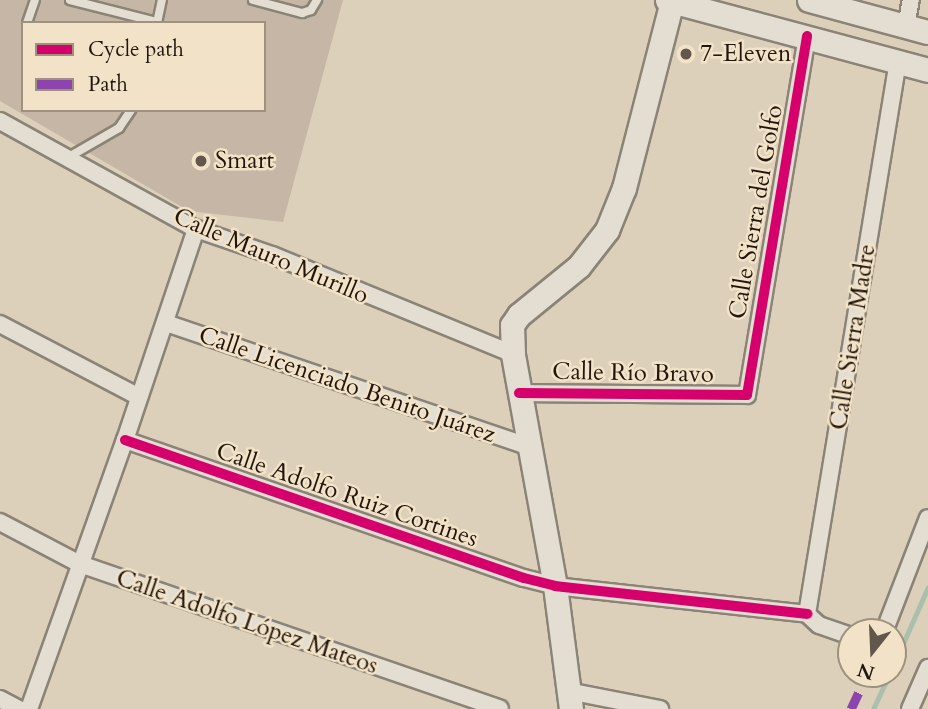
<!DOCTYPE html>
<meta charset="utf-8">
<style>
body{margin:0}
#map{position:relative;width:928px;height:709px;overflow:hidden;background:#dcd0ba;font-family:Cardo,serif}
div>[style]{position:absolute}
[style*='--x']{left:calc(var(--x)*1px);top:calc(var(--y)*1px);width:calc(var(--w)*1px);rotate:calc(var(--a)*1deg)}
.stream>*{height:5px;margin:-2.5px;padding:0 2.5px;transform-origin:2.5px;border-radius:2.5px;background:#acbfaf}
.building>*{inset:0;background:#c5b6a5}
.roads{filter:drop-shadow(2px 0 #8b8376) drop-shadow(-2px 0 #8b8376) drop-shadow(0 2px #8b8376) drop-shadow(0 -2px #8b8376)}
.service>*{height:8px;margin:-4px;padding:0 4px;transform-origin:4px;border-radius:4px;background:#e3ddd2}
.minor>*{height:16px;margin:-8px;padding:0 8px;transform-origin:8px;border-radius:8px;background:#e3ddd2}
.secondary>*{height:23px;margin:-11.5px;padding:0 11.5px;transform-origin:11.5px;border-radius:11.5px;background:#e3ddd2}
.quiet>*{height:9px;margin-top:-4.5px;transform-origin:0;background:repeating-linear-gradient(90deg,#8e44ad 0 18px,transparent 0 27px)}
.cycleway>*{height:10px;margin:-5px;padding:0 5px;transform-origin:5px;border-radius:5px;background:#d6006c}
.dots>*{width:19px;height:19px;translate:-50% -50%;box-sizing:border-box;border:4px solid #f2e3c8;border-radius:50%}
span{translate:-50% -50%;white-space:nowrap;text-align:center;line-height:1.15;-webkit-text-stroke:5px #f2e3c8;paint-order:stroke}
.poi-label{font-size:24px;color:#20160d}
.left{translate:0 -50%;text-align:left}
.street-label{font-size:24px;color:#20160d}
.legend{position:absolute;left:21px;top:21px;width:245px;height:91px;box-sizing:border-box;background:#f2e3c8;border:2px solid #9e917d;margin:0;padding:9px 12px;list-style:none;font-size:21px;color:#20160d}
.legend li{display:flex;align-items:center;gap:14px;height:35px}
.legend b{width:35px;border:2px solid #9e917d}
.north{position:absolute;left:837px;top:618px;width:70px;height:70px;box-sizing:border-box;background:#f2e3c8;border:2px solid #9e917d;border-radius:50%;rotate:198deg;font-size:19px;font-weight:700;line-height:28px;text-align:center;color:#20160d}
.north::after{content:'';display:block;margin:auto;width:24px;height:32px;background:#62574a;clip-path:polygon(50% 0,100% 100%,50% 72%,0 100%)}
</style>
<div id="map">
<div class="stream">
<div style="--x:893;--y:666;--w:86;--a:-66.1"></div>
<div style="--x:873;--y:709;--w:38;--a:-65"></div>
</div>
<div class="building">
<div style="clip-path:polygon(evenodd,0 0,343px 0,283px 222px,189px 211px,0 101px,0 0,23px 23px,264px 23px,264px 110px,23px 110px,23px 23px)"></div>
</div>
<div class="roads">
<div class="service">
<div style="--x:70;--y:0;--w:90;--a:14.2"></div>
<div style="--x:253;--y:0;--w:51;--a:14.9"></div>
<div style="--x:302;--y:13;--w:9;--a:-18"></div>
<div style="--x:311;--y:10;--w:12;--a:-59"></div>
<div style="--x:27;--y:23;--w:24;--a:-71"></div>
<div style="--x:157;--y:23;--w:24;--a:-78"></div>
<div style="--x:67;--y:158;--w:60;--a:-30"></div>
<div style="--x:119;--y:128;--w:22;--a:-56"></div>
</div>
<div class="minor">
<div style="--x:906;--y:27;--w:27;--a:-80"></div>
<div style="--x:0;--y:121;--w:224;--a:28.9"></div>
<div style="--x:196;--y:229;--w:80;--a:18.9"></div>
<div style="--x:272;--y:255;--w:261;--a:22.3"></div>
<div style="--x:166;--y:323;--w:382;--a:18.8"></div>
<div style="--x:0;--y:324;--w:157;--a:27.7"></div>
<div style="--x:519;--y:393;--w:228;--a:0.5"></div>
<div style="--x:747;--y:395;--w:364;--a:-80.5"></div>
<div style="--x:125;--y:440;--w:422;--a:19.1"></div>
<div style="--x:524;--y:578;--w:32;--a:14"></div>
<div style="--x:555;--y:586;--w:254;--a:6.3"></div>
<div style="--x:0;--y:522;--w:90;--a:27.7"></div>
<div style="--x:80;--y:564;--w:444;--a:19"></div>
<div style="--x:807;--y:614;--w:560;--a:-80.66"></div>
<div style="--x:807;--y:614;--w:16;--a:43"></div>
<div style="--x:819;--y:625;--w:34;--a:19"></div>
<div style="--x:884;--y:632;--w:122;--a:-68.9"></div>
<div style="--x:568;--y:691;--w:94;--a:11.1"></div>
<div style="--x:0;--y:699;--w:21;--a:28"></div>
<div style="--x:29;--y:709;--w:286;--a:-70.4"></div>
<div style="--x:125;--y:440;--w:223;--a:-71.4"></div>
<div style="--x:910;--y:709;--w:45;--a:-66.3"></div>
</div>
<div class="secondary">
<div style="--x:667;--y:0;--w:270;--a:15"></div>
<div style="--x:809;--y:0;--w:123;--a:15.1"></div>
<div style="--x:571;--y:709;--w:124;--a:-97.4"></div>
<div style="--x:555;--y:586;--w:236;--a:-100.3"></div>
<div style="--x:513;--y:354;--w:29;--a:-92"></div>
<div style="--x:512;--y:325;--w:12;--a:-55"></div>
<div style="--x:519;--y:315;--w:77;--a:-39.2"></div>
<div style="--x:579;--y:266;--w:46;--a:-52.1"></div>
<div style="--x:607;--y:230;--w:45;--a:-68"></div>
<div style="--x:624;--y:188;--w:193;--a:-75.6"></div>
</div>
</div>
<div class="quiet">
<div style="--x:851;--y:709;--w:38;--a:-65"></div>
</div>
<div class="cycleway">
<div style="--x:519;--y:393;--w:228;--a:0.5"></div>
<div style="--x:747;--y:395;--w:364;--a:-80.5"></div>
<div style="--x:125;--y:440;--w:422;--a:19.1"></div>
<div style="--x:524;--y:578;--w:32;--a:14"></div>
<div style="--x:555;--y:586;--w:254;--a:6.3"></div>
</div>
<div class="dots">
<div style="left:686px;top:54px;background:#62574a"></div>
<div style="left:201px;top:161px;background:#62574a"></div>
</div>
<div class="poi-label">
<span class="left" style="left:700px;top:54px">7-Eleven</span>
<span class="left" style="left:215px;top:161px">Smart</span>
</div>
<div class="street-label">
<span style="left:756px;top:212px;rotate:-80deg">Calle Sierra del Golfo</span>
<span style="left:271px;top:256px;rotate:23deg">Calle Mauro Murillo</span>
<span style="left:853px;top:337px;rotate:-81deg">Calle Sierra Madre</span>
<span style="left:633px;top:373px;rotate:1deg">Calle Río Bravo</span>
<span style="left:347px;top:385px;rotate:19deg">Calle Licenciado Benito Juárez</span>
<span style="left:347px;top:495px;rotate:19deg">Calle Adolfo Ruiz Cortines</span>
<span style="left:247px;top:622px;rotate:19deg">Calle Adolfo López Mateos</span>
</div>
<ul class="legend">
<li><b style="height:9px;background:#d6006c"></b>Cycle path</li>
<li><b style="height:9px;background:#8e44ad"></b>Path</li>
</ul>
<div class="north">N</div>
</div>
